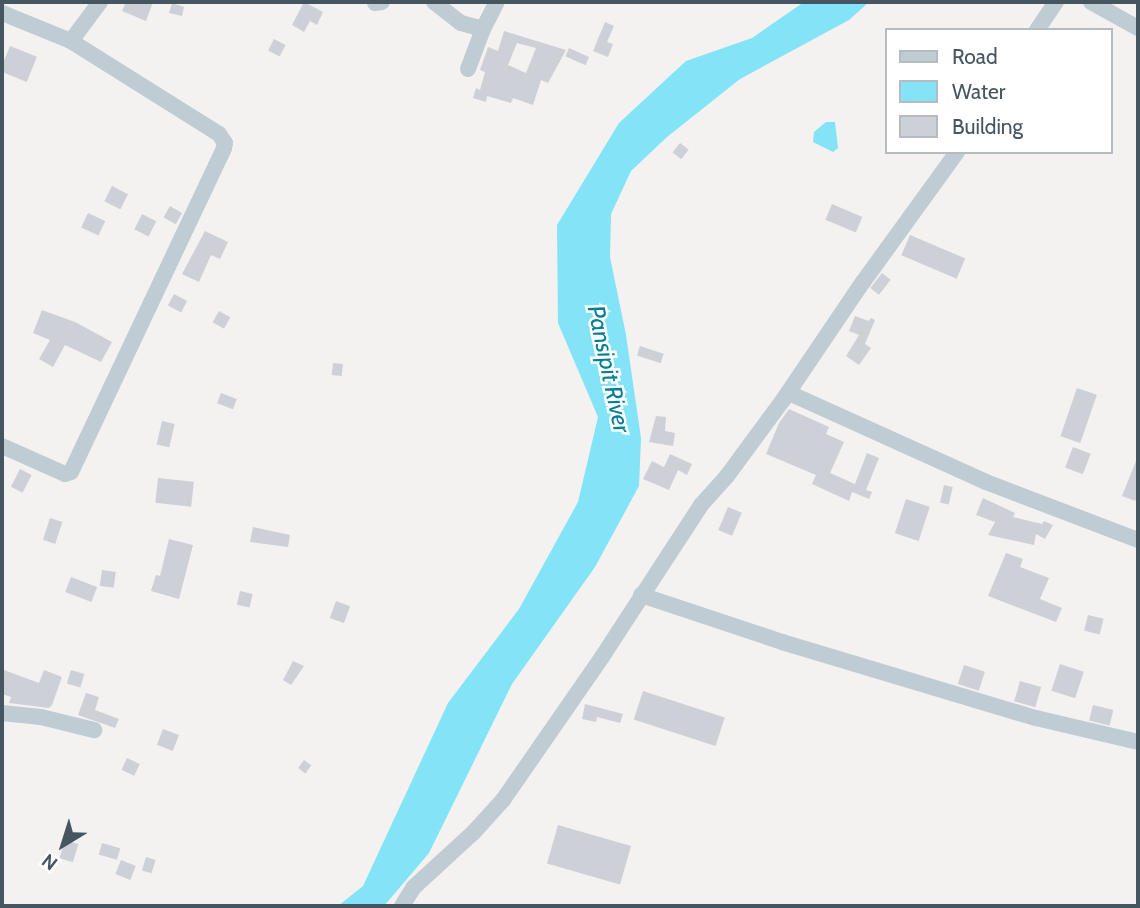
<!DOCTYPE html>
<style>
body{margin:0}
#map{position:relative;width:1140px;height:908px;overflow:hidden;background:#f4f1f1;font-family:Cabin,sans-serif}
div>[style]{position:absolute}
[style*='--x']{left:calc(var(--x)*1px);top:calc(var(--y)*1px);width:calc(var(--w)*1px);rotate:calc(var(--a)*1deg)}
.water>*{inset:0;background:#83e3f7}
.building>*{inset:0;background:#cdd0d6;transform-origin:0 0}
.minor>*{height:16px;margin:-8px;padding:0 8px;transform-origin:8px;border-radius:8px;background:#c0ccd4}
span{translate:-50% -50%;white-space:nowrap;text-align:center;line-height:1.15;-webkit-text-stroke:5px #fff;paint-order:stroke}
.water-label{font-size:24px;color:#037f99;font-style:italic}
.frame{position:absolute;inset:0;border:4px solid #465661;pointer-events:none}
.legend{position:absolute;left:885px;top:28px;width:228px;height:126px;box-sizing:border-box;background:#fff;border:2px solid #b5bbc0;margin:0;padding:9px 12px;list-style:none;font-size:21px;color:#465661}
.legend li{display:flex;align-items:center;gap:14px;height:35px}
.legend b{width:35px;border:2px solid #b5bbc0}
.north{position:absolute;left:28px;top:810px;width:70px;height:70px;-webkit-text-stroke:5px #fff;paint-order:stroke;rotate:218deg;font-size:19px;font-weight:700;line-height:28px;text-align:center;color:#465661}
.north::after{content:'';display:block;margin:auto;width:24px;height:32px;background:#465661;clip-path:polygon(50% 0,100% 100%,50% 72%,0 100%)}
</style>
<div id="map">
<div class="water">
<div style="clip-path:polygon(804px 2px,869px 2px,849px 20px,740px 79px,667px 137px,631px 171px,611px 214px,610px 257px,626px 335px,641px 438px,639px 486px,595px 567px,512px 684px,429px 853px,384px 906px,338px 906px,363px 886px,448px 703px,519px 609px,578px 502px,598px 417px,558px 323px,557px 225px,619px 123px,686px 61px,752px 38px)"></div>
<div style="clip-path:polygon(826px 122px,835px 122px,838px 148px,833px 152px,813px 142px,814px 132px)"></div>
</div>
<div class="building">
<div style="clip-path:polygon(126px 2px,153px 2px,146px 21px,122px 11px)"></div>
<div style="clip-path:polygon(304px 2px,323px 12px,317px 25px,310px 21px,304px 32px,292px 25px)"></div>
<div style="clip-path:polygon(172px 3px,184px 7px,182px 16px,169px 13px)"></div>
<div style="clip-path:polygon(605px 22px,614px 26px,607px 42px,613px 44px,608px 57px,593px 51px)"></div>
<div style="clip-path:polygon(evenodd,504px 31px,566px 50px,548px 83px,541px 80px,533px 105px,513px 98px,511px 103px,487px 96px,486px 102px,473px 98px,476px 88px,480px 90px,485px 72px,480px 70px,488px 47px,498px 51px,504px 31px,517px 43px,536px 48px,526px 73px,508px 65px,517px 43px)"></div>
<div style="left:274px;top:39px;width:13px;height:13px;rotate:27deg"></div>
<div style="left:10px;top:46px;width:29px;height:27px;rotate:22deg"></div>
<div style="left:569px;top:48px;width:22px;height:9px;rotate:24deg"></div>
<div style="left:680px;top:143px;width:11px;height:12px;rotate:38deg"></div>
<div style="left:112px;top:186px;width:18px;height:17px;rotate:27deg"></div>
<div style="left:832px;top:204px;width:33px;height:17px;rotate:23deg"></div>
<div style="left:170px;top:206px;width:14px;height:13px;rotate:30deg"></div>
<div style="left:88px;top:213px;width:19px;height:16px;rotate:25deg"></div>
<div style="left:142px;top:214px;width:16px;height:17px;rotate:27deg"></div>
<div style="clip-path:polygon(205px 231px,228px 242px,220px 259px,211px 255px,199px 282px,182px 274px)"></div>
<div style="left:910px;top:235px;width:60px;height:22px;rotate:23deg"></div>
<div style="left:882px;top:273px;width:11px;height:19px;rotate:38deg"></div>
<div style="left:174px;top:294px;width:15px;height:13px;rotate:28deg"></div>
<div style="clip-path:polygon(42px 310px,75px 322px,112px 342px,101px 362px,65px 345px,53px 367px,39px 359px,50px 340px,33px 333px)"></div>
<div style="left:219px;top:311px;width:13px;height:13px;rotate:29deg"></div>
<div style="clip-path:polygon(855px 316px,869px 321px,871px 318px,875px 320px,865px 344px,871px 348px,859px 365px,846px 356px,859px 335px,849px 331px)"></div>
<div style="left:640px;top:346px;width:25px;height:10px;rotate:18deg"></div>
<div style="left:333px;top:363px;width:10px;height:12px;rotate:6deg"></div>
<div style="left:1077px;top:388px;width:21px;height:51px;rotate:19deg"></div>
<div style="left:221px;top:393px;width:17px;height:11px;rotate:21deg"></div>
<div style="clip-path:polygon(789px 409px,829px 427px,826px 434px,844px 442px,830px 473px,855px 484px,867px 453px,879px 458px,866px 490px,872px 492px,869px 499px,852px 492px,849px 501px,812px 484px,816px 475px,766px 454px,779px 423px)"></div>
<div style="clip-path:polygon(656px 416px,666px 417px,665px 431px,675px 433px,673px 446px,649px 442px)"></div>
<div style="left:162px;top:421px;width:13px;height:24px;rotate:13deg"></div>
<div style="left:1073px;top:447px;width:19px;height:22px;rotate:21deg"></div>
<div style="clip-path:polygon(670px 454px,692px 464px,687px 475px,678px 470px,669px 490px,643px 479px,652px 461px,664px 467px)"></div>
<div style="clip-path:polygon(1138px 456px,1138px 494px,1135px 501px,1122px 496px)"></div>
<div style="left:20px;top:469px;width:13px;height:20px;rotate:27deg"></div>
<div style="left:158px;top:478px;width:36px;height:25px;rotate:6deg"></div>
<div style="left:944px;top:485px;width:9px;height:18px;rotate:13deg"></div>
<div style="clip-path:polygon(983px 498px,1015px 513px,1013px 517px,1042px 524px,1044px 521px,1053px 525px,1045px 539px,1036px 534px,1034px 545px,988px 535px,995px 522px,976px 515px)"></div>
<div style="left:906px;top:499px;width:25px;height:36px;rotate:18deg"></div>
<div style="left:728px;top:507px;width:15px;height:25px;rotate:23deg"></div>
<div style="left:50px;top:518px;width:13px;height:23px;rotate:18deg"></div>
<div style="clip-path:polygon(253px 527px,290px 535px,288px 547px,250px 542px)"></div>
<div style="clip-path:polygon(169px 539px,193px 545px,179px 599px,151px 591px,156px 575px,160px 576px)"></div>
<div style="clip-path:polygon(1006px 553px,1023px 559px,1020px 567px,1049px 578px,1040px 599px,1062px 608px,1056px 622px,988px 596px)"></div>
<div style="left:102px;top:570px;width:14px;height:16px;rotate:8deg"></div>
<div style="left:71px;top:577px;width:28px;height:16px;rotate:21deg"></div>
<div style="left:240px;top:591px;width:13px;height:14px;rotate:13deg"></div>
<div style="left:336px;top:601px;width:15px;height:18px;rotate:20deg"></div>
<div style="left:1088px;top:615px;width:16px;height:16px;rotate:14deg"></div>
<div style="clip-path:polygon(293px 661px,304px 666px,291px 685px,283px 680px)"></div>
<div style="left:1060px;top:664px;width:25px;height:28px;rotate:18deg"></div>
<div style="left:964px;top:665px;width:22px;height:20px;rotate:18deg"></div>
<div style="clip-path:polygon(4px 670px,39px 683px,44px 670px,62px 677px,52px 705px,49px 708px,9px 703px,11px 697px,2px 694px)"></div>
<div style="left:71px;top:670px;width:14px;height:14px;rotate:17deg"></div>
<div style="left:1020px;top:681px;width:22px;height:21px;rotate:16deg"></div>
<div style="left:643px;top:691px;width:86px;height:30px;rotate:18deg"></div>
<div style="clip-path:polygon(86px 693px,99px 697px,95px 710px,119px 719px,115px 728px,78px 715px)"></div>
<div style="clip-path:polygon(585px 704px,623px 714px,620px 723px,597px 717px,596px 722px,582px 719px)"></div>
<div style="left:1093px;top:705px;width:21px;height:16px;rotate:14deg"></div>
<div style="left:163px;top:729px;width:17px;height:17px;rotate:21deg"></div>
<div style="left:127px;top:758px;width:14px;height:13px;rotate:25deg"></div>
<div style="left:304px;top:760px;width:9px;height:10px;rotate:36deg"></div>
<div style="left:558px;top:825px;width:76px;height:40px;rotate:16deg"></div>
<div style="left:65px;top:840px;width:14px;height:19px;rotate:17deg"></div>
<div style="left:102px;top:843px;width:19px;height:12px;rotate:16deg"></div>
<div style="left:146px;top:857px;width:10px;height:14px;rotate:17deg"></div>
<div style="left:121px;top:860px;width:16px;height:15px;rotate:22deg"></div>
</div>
<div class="minor">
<div style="--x:434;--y:2;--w:34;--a:38"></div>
<div style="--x:461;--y:23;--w:23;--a:15"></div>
<div style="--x:483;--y:29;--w:30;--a:-63"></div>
<div style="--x:1091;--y:2;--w:54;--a:29"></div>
<div style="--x:375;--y:3;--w:7;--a:-8"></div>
<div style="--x:2;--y:13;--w:74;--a:22.1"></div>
<div style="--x:71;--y:41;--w:49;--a:-53.4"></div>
<div style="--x:1037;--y:30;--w:34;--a:-56"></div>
<div style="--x:468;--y:69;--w:43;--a:-69.4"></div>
<div style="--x:789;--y:393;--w:216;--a:24.3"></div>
<div style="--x:986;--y:482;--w:163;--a:20.9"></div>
<div style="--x:2;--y:446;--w:69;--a:24"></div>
<div style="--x:65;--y:474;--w:6;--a:-18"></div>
<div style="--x:71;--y:472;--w:358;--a:-64.7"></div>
<div style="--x:224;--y:148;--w:5;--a:-79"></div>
<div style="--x:225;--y:143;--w:11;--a:-124"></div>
<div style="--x:219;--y:134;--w:175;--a:-147.9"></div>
<div style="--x:641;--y:595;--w:149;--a:18.4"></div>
<div style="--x:782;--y:642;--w:265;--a:16.7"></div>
<div style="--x:1036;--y:718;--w:105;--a:13.2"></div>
<div style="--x:2;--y:713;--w:39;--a:6"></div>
<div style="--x:41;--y:717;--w:55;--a:13.8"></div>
<div style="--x:402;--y:906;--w:22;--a:-58"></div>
<div style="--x:414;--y:887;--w:80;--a:-42.5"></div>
<div style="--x:473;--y:833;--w:45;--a:-47.7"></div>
<div style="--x:503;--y:800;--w:174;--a:-55.3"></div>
<div style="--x:602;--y:657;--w:181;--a:-56.9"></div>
<div style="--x:701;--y:505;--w:39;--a:-48"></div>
<div style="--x:727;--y:476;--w:94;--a:-53.6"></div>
<div style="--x:783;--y:400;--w:143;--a:-55.9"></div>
<div style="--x:863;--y:282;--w:160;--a:-54.1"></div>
</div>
<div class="water-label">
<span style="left:609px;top:369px;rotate:78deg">Pansipit River</span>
</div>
<div class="frame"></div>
<ul class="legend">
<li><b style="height:9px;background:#c0ccd4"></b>Road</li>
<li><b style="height:19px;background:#83e3f7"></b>Water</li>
<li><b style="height:19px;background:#cdd0d6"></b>Building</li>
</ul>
<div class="north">N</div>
</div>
